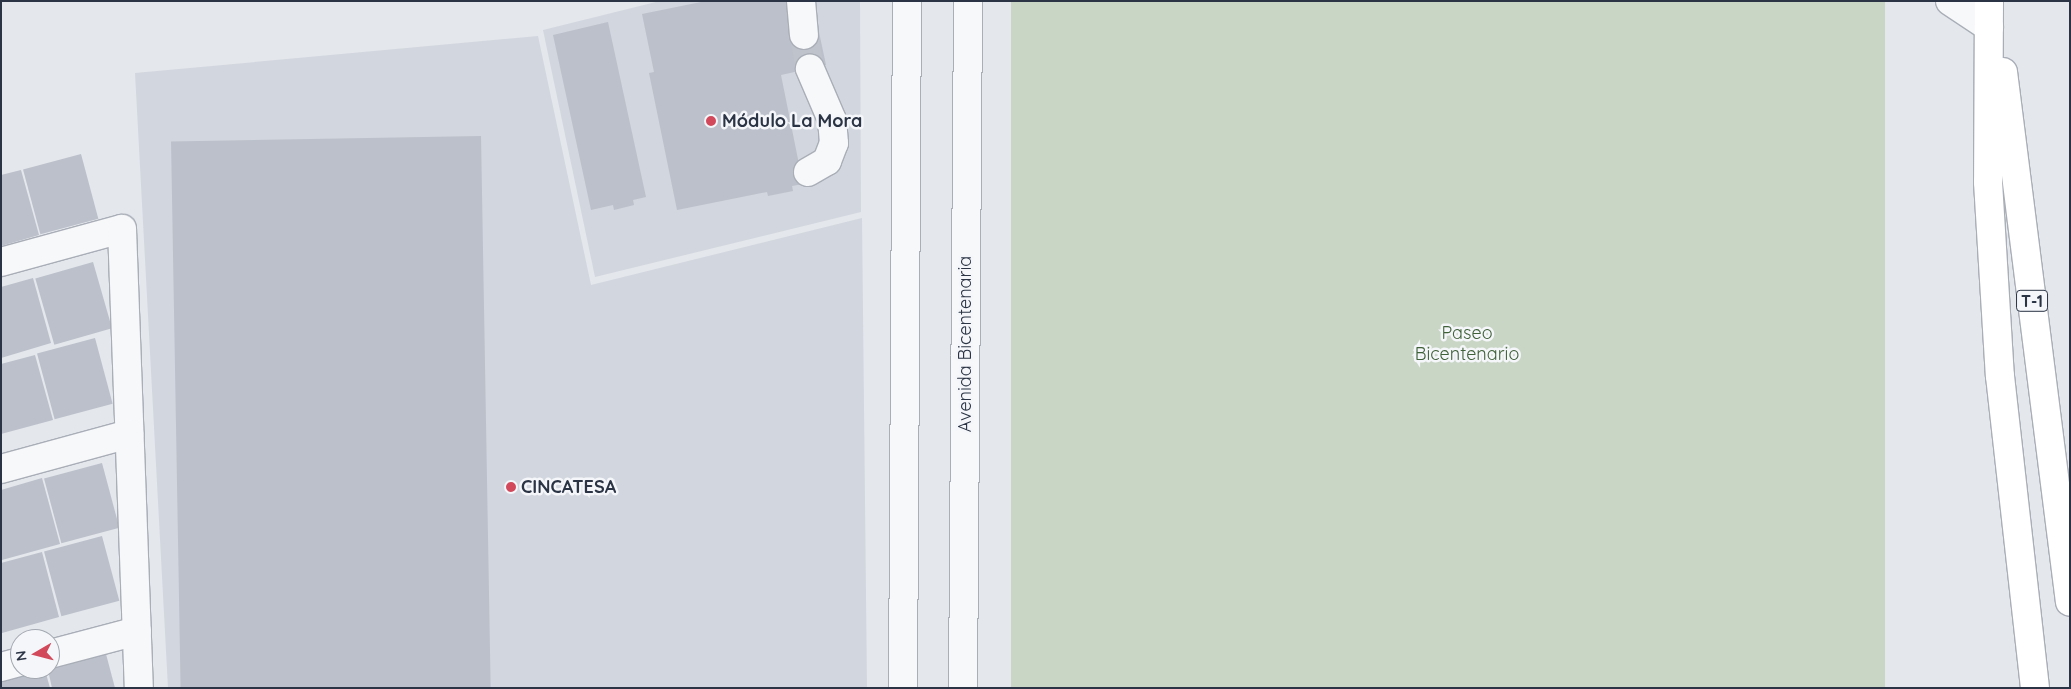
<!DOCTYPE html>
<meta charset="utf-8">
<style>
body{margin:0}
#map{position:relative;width:2071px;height:689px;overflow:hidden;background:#e4e7ec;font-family:Quicksand,sans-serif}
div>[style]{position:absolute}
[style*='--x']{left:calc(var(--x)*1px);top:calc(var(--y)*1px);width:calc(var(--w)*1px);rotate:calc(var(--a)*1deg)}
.built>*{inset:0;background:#d2d6de}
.green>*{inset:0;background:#c9d6c5;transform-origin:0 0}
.building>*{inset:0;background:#bbc0ca;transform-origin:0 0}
.minor-tunnel>*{height:28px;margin-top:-14px;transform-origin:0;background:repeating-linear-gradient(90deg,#bfc3cb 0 28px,transparent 0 42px)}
.roads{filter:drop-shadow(1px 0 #a9aeb7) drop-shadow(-1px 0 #a9aeb7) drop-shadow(0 1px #a9aeb7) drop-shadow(0 -1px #a9aeb7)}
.minor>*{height:28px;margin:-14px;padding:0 14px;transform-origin:14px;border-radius:14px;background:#f7f8fa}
.highway>*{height:28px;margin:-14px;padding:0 14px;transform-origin:14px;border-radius:14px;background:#fff}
.dots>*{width:14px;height:14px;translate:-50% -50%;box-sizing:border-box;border:2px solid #f4f6f9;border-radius:50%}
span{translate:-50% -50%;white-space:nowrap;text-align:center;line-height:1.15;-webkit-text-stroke:5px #f4f6f9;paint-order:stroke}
.shield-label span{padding:1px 4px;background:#f4f6f9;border:1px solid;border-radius:4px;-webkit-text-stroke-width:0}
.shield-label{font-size:16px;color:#2b3445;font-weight:700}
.poi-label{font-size:18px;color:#2b3445;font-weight:700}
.left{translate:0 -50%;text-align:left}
.park-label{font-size:18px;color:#3f6138}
.street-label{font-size:18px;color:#2b3445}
.frame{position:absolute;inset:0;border:2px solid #2b3445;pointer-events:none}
.north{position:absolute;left:10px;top:629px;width:50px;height:50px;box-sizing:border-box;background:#f4f6f9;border:1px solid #a4a8b1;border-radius:50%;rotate:262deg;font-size:14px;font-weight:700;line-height:20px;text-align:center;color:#2b3445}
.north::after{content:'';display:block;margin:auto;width:18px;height:22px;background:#d1495b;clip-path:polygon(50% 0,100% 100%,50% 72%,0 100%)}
</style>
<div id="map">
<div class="built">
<div style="clip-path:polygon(660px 1px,860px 1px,861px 212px,595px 277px,543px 30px)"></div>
<div style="clip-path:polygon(538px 36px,591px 285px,862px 218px,867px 688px,168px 688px,135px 73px)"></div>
</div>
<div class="green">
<div style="left:1011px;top:1px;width:874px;height:687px"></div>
</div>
<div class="building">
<div style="clip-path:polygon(706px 1px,789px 1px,804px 35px,819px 32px,826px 65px,781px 75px,803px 184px,792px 186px,793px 191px,768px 196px,767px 192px,677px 210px,649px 73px,654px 72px,642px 14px)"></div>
<div style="clip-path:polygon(608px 22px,646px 197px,633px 200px,634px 205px,614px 210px,613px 205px,591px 210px,553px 35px)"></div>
<div style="left:481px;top:136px;width:552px;height:310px;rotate:89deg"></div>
<div style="left:81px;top:154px;width:67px;height:60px;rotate:75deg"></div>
<div style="clip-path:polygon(21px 170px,39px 235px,1px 246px,1px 175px)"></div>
<div style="left:93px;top:262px;width:69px;height:60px;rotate:74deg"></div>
<div style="clip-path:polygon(33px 278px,51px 343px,1px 358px,1px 287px)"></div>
<div style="left:95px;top:338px;width:68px;height:60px;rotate:75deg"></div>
<div style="clip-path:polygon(35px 355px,53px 420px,1px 434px,1px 364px)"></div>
<div style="left:102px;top:463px;width:67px;height:60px;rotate:75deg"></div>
<div style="clip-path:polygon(42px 478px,60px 544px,2px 560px,1px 490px)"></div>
<div style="left:102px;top:536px;width:67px;height:60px;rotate:75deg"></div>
<div style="clip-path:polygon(42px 552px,59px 617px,2px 633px,1px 563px)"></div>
<div style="clip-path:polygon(106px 654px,115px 688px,52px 688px,48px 670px)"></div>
<div style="clip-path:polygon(45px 670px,50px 688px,1px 688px,1px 682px)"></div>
</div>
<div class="minor-tunnel">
<div style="--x:804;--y:35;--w:35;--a:80"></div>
</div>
<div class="roads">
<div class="minor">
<div style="--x:801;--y:1;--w:34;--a:85"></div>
<div style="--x:1950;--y:1;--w:47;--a:33.7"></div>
<div style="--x:808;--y:172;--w:22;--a:-30"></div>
<div style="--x:827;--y:161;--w:19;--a:-69"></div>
<div style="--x:834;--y:143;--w:23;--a:-95"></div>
<div style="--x:832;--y:120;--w:56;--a:-113.3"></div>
<div style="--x:1;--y:262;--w:125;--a:-15.3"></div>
<div style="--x:122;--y:229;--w:459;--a:87.9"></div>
<div style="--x:1;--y:469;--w:133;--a:-15.3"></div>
<div style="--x:50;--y:654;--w:90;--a:-14.8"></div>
<div style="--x:1;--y:667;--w:20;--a:-15"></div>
<div style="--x:903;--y:688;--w:687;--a:-89.67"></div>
<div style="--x:963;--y:688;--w:687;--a:-89.58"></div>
</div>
<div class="highway">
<div style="--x:1989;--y:1;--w:181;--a:90.3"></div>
<div style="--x:1988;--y:182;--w:194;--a:86.5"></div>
<div style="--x:2000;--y:376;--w:314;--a:83.6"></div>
<div style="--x:2003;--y:72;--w:534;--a:82.8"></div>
</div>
</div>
<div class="dots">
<div style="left:711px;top:121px;background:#d1495b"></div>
<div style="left:511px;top:487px;background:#d1495b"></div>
</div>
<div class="shield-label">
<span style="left:2032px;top:301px">T-1</span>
</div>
<div class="poi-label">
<span class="left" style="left:722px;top:121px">Módulo La Mora</span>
<span class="left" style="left:521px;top:487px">CINCATESA</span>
</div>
<div class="park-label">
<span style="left:1467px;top:344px">Paseo<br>Bicentenario</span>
</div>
<div class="street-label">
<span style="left:965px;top:344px;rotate:-90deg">Avenida Bicentenaria</span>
</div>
<div class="frame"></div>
<div class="north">N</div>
</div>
